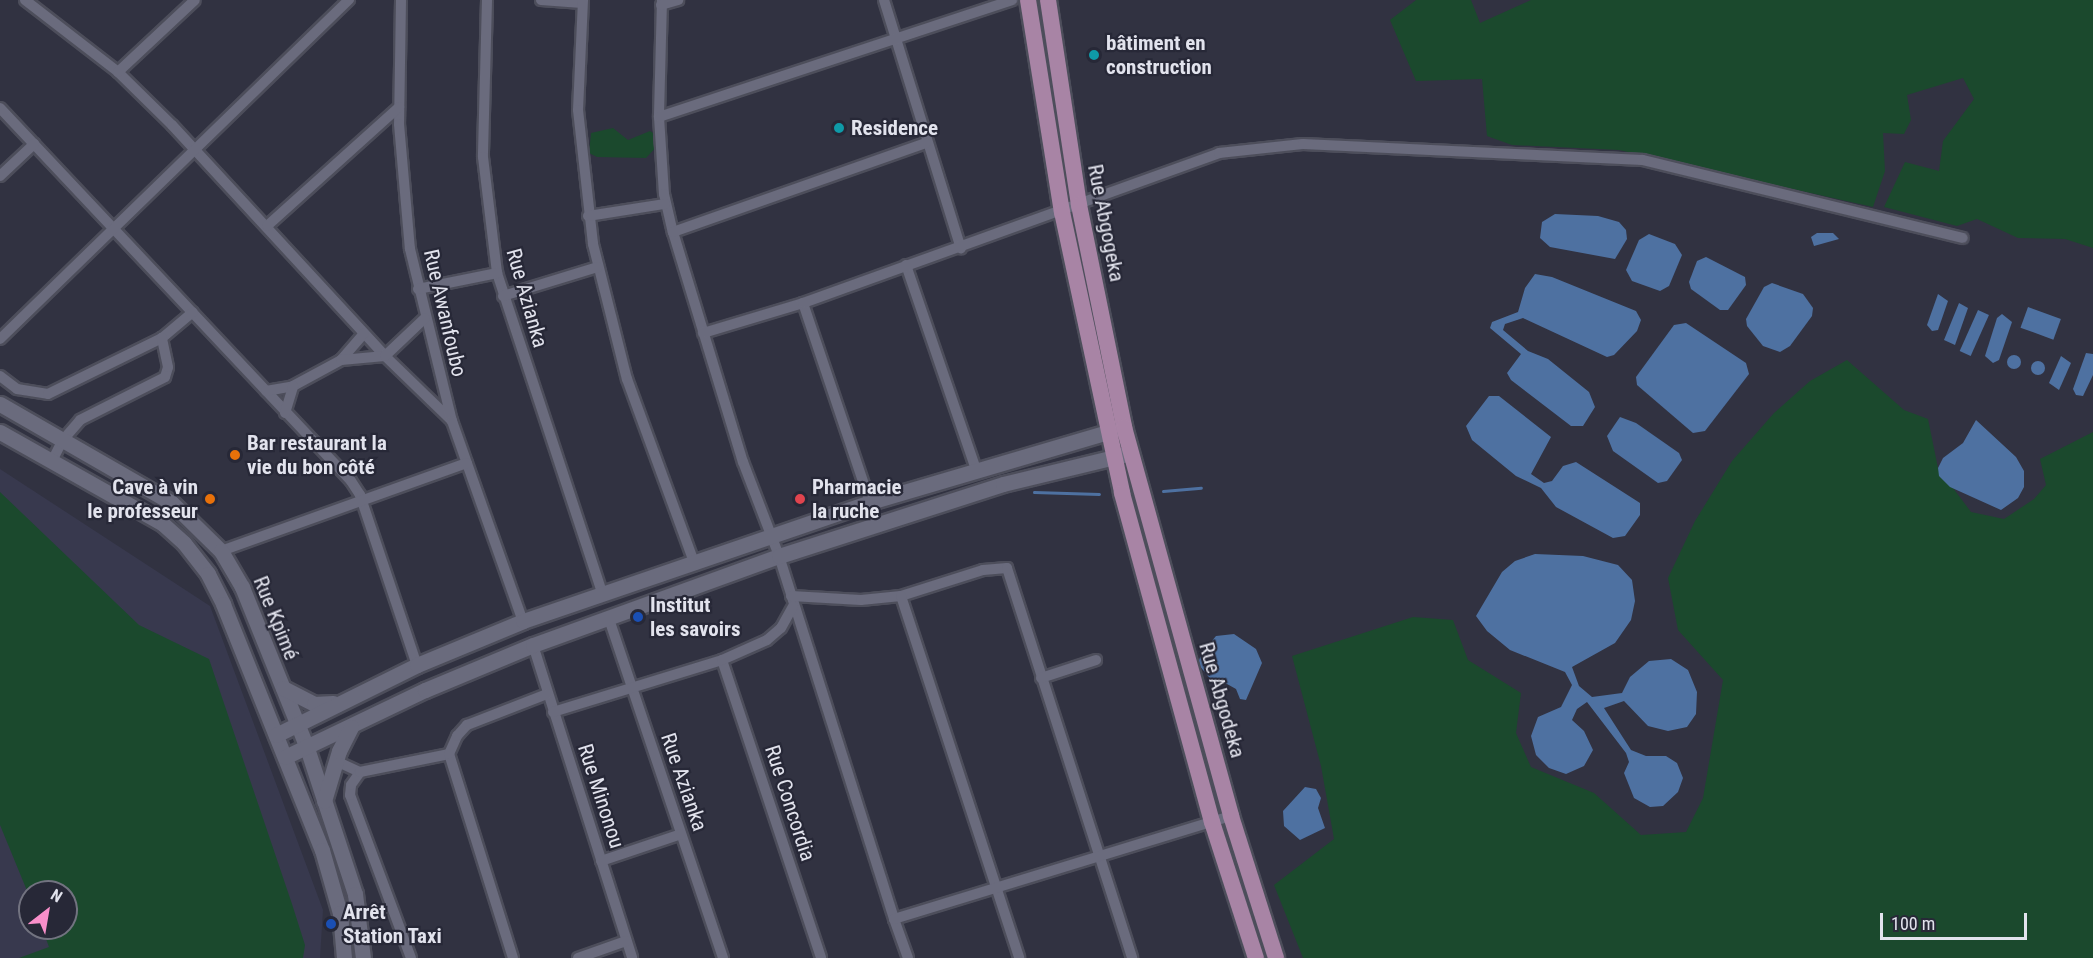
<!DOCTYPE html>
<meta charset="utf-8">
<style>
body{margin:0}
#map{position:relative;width:2093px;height:958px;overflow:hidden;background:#313241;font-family:"Roboto Condensed",sans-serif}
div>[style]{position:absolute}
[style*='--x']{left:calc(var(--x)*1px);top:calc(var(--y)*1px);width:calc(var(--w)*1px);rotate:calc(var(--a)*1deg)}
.built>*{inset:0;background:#38394e}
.green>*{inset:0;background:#1b492d}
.water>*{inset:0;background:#4e71a1;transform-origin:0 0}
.round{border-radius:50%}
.stream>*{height:3px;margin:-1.5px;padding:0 1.5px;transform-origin:1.5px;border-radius:1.5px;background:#4e71a1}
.roads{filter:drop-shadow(2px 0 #4d4e5b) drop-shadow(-2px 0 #4d4e5b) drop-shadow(0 2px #4d4e5b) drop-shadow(0 -2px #4d4e5b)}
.street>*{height:10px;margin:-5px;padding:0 5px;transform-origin:5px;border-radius:5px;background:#6a6b7d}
.secondary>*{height:15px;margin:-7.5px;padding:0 7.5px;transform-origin:7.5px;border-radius:7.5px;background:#6a6b7d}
.primary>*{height:16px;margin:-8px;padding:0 8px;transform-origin:8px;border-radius:8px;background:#a884a5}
.dots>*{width:16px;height:16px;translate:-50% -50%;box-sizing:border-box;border:3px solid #272837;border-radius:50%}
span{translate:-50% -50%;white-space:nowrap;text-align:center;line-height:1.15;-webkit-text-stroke:4.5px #272837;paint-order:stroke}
.poi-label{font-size:21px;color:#e2e3ed;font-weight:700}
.left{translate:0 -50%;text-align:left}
.right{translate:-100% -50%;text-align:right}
.street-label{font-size:21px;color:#e2e3ed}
.north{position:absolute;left:18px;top:880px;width:60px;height:60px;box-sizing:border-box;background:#272837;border:2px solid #727380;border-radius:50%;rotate:31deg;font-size:16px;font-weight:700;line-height:24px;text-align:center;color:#e2e3ed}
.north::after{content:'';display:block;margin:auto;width:21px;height:27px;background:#f98fca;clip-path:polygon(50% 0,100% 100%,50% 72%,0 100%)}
.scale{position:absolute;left:1880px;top:913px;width:147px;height:27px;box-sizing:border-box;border:3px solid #e2e3ed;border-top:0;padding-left:8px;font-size:18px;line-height:21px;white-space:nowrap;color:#e2e3ed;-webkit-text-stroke:4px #272837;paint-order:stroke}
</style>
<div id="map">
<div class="built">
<div style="clip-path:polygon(evenodd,0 469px,210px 606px,323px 910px,320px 958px,0 958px,0 469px,30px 892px,66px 892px,66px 928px,30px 928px,30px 892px)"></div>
</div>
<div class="green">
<div style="clip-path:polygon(1416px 0,1471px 0,1480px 23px,1531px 0,2093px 0,2093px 248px,2065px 239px,2018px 238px,1977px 219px,1957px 226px,1884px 207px,1905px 162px,1939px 171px,1943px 141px,1974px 99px,1963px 78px,1907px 95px,1911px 120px,1904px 134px,1883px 133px,1885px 171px,1873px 207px,1619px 150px,1512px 145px,1487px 136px,1482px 79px,1416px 81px,1390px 20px)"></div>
<div style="clip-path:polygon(613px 128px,628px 140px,650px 131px,656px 135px,659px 144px,646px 158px,597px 157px,589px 153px,591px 133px)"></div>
<div style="clip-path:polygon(1847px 360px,1904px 410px,1928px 419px,1938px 468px,1971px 512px,2004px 519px,2034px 499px,2046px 485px,2040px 459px,2093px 432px,2093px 958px,1303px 958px,1274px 885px,1334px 839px,1321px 766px,1292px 656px,1413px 617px,1453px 620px,1468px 660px,1521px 693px,1516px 733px,1531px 767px,1594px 793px,1641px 835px,1686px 832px,1703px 798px,1723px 680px,1678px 630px,1668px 578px,1695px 521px,1732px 461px,1774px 413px,1810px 381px)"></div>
<div style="clip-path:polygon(0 492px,139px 625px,209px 659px,292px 904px,305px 945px,303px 958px,19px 958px,49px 947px,42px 928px,66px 928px,66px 892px,30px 892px,30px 898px,0 825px)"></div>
</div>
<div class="water">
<div style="clip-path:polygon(1555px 214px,1598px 216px,1619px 222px,1626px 230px,1627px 239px,1615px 259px,1550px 247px,1540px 238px,1542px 222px)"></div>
<div style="clip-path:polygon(1817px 233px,1833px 233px,1839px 239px,1814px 246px,1811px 237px)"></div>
<div style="clip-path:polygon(1649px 234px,1675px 244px,1682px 255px,1669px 286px,1660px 291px,1632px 281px,1626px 270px,1639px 240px)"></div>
<div style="clip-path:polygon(1706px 257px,1745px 277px,1746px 285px,1728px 310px,1720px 310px,1691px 289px,1689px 282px,1697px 261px)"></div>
<div style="clip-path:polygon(1535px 274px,1552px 277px,1636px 311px,1641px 320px,1637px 331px,1614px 355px,1607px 357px,1523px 318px,1505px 324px,1503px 330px,1528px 351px,1548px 359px,1589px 392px,1595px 407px,1583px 426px,1571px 426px,1511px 380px,1507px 373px,1521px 354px,1490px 328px,1492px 322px,1518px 312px,1525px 288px)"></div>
<div style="clip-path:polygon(1772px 283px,1803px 294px,1813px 308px,1812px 316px,1790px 346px,1780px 352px,1763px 346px,1747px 326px,1746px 319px,1764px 287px)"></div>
<div style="clip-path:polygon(1938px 294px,1948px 301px,1938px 330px,1932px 331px,1927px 325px)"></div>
<div style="clip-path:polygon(1959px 303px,1968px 308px,1955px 345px,1944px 340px)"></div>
<div style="left:2028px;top:307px;width:35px;height:22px;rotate:20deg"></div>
<div style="left:1978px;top:310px;width:12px;height:45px;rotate:24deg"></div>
<div style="clip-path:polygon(2002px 314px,2012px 322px,1999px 360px,1993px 363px,1985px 356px,1997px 318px)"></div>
<div style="clip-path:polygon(1686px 323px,1746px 363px,1749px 374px,1705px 431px,1693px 433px,1637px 385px,1636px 377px,1674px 325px)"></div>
<div style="clip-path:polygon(2086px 353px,2093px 354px,2093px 375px,2083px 396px,2076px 395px,2073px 389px)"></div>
<div class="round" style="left:2007px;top:355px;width:14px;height:14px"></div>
<div style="clip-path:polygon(2061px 356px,2071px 363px,2059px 390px,2049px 383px)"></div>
<div class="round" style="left:2031px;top:361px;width:14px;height:14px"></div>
<div style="clip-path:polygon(1489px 396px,1499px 396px,1551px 437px,1531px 474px,1544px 483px,1552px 481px,1563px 466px,1576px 462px,1640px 503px,1640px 515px,1625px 536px,1613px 538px,1556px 507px,1541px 488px,1516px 476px,1472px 440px,1466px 426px)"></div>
<div style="clip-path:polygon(1620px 417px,1636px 423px,1679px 453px,1682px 460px,1667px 481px,1658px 483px,1613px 451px,1607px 436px)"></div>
<div style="clip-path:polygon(1976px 420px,2016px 457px,2024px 471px,2024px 487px,2018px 498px,2001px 510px,1950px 487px,1939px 476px,1938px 468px,1943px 458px,1963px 443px)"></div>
<div style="clip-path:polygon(1535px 554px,1583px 556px,1618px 565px,1632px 580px,1635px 601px,1631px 620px,1615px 643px,1572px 667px,1579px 686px,1592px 697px,1622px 693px,1630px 677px,1649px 661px,1671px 659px,1688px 670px,1697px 692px,1696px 714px,1687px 727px,1668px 731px,1648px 726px,1624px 701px,1604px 708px,1631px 750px,1646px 756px,1666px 756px,1677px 763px,1683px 778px,1678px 792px,1663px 806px,1650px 807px,1634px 798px,1624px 773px,1629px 762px,1626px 753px,1587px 702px,1577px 709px,1572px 720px,1584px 731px,1593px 750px,1584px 766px,1566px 774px,1549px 768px,1536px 755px,1531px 736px,1538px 717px,1561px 707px,1572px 685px,1565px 672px,1510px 650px,1487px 631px,1476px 616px,1502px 572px,1515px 561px)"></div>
<div style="clip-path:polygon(1234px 634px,1256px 649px,1262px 663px,1246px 700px,1240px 699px,1236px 689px,1227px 684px,1213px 682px,1198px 664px,1201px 654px,1216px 636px)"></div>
<div style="clip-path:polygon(1305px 787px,1316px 789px,1321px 798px,1318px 808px,1325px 828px,1300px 840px,1284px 826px,1283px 811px)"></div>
</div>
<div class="stream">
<div style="--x:1163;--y:491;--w:38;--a:-5"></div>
<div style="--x:1034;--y:492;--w:65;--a:1.8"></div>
</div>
<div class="roads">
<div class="street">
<div style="--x:25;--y:0;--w:118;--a:37.7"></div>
<div style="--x:118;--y:72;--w:76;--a:44.5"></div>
<div style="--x:172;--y:125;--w:314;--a:47.3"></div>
<div style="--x:385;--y:356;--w:92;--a:44.1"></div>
<div style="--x:401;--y:0;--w:124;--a:90.9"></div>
<div style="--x:399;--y:124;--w:125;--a:85"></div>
<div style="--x:410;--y:249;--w:177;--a:76.3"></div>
<div style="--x:452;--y:421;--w:212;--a:70.5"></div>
<div style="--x:487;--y:0;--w:157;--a:91.5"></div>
<div style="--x:483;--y:157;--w:117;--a:83.1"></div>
<div style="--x:497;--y:273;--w:339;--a:71.8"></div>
<div style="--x:541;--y:0;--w:41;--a:4.2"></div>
<div style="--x:583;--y:0;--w:110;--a:92.6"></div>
<div style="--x:578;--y:110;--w:135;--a:83.6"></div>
<div style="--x:593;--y:244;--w:139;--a:75.9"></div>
<div style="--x:627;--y:379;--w:198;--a:69.9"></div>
<div style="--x:662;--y:0;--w:117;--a:91.5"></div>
<div style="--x:659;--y:117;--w:77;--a:86.3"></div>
<div style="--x:664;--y:194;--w:39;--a:77"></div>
<div style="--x:673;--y:232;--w:240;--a:73.1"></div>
<div style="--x:743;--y:462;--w:101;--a:69"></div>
<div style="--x:779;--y:556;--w:381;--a:72.4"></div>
<div style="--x:884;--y:0;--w:260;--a:72.8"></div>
<div style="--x:661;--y:5;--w:18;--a:-16"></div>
<div style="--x:118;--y:72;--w:105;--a:-43.1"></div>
<div style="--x:0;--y:108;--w:512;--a:46.74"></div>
<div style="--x:351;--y:481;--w:17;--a:57"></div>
<div style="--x:360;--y:495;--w:179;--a:71.5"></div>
<div style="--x:659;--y:117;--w:372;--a:-18.3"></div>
<div style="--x:0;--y:176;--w:47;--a:-43.3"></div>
<div style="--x:588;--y:216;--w:78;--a:-8.9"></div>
<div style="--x:267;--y:226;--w:178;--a:-42"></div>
<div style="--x:673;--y:232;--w:268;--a:-19.4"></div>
<div style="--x:906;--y:265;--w:216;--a:71.1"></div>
<div style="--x:418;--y:289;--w:81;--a:-11.4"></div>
<div style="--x:503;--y:296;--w:99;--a:-17"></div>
<div style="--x:803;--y:303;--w:210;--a:71.4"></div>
<div style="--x:703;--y:333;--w:104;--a:-16.7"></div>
<div style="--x:803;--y:303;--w:442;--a:-19.8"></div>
<div style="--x:1219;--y:153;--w:84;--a:-6.1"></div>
<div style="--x:1303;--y:144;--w:340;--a:2.7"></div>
<div style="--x:1643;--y:160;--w:329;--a:13.7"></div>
<div style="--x:0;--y:339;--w:487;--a:-44.2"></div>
<div style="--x:341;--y:360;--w:35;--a:-49"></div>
<div style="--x:0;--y:376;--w:21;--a:37"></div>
<div style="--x:17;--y:389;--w:31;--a:9"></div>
<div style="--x:48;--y:394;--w:127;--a:-26.2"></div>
<div style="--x:162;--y:338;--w:40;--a:-40"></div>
<div style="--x:266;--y:391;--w:27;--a:-10"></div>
<div style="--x:293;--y:386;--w:55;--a:-28.4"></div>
<div style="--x:341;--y:360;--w:44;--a:-5.2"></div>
<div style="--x:385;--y:356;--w:55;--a:-43.5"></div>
<div style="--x:285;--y:413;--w:28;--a:-73"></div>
<div style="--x:51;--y:463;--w:25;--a:-63"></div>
<div style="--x:62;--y:441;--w:28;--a:-49"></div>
<div style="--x:80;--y:420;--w:95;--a:-26.8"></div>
<div style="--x:165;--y:377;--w:10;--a:-73"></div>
<div style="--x:168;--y:367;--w:30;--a:-102"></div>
<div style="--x:221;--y:551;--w:261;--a:-19.7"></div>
<div style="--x:791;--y:596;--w:70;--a:3.3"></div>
<div style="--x:861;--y:600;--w:40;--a:-5.7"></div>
<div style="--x:901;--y:596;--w:86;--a:-17.6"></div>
<div style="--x:983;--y:570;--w:24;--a:-5"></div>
<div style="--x:1007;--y:568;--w:410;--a:72.2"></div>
<div style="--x:901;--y:596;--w:381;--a:71.9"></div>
<div style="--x:609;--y:619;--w:358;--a:71.4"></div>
<div style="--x:533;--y:645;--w:328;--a:72.4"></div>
<div style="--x:722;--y:660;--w:314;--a:71.6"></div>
<div style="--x:1041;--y:678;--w:58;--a:-18.1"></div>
<div style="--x:553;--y:712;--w:177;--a:-17.1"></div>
<div style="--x:722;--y:660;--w:49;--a:-24"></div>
<div style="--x:767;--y:640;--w:18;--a:-41"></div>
<div style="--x:781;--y:628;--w:25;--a:-61"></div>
<div style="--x:336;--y:761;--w:26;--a:25"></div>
<div style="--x:601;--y:861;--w:84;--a:-18.6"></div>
<div style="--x:411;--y:958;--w:174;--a:-110.5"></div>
<div style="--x:350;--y:795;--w:10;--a:-84"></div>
<div style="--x:351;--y:785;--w:16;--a:-55"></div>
<div style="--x:360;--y:772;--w:91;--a:-11.4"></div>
<div style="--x:513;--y:958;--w:214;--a:-107.4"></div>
<div style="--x:449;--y:754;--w:20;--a:-66"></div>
<div style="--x:457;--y:736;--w:15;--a:-48"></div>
<div style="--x:467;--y:725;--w:86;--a:-21.2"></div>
<div style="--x:578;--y:958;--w:51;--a:-19.5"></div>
<div style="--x:908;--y:958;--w:41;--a:-109.7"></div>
<div style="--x:894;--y:919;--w:352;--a:-17"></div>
</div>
<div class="secondary">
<div style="--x:0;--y:404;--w:198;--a:29.9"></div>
<div style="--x:172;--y:503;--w:69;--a:44.4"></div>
<div style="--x:221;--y:551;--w:42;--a:59.7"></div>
<div style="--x:242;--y:587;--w:174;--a:68"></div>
<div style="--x:307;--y:748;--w:154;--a:71.8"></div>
<div style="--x:355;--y:894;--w:64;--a:82.9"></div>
<div style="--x:0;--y:432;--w:187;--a:29.4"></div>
<div style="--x:163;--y:524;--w:28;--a:42"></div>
<div style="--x:184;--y:543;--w:39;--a:52"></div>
<div style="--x:208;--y:574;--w:34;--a:63"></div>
<div style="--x:223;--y:604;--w:265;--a:68.1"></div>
<div style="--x:322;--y:850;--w:66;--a:74.1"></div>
<div style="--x:340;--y:913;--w:45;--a:84.9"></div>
<div style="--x:283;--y:688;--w:35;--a:27"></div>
<div style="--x:314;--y:704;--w:19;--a:-3"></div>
<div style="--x:276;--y:735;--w:157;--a:-26.4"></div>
<div style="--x:417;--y:665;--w:115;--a:-22.5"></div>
<div style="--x:523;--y:621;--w:367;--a:-18.9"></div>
<div style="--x:870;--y:502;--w:262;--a:-16.4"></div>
<div style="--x:285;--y:757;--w:155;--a:-25.6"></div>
<div style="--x:425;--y:690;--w:117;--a:-22.6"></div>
<div style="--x:533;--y:645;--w:262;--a:-19.9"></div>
<div style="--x:779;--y:556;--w:235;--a:-17.8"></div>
<div style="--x:1003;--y:484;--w:128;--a:-13.6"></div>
<div style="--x:324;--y:801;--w:52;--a:-73.3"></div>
<div style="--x:339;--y:751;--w:27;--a:-63"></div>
</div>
<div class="primary">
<div style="--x:1028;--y:0;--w:215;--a:80.9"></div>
<div style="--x:1062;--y:212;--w:287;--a:77.9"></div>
<div style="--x:1122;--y:493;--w:341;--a:74.7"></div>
<div style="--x:1212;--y:822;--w:143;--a:72.1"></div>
<div style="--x:1048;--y:0;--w:207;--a:81.4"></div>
<div style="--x:1079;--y:205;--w:227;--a:78.5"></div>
<div style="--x:1124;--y:427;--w:403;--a:74.6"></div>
<div style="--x:1231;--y:816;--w:149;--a:72.4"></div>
</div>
</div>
<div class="dots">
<div style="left:1094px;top:55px;background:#0f9aa8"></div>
<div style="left:839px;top:128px;background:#0f9aa8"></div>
<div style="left:235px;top:455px;background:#e8710a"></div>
<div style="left:210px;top:499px;background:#e8710a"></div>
<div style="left:800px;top:499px;background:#e0444e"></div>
<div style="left:638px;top:617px;background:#1a4fb4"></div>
<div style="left:331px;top:924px;background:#1a4fb4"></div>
</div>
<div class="poi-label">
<span class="left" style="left:1106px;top:55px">bâtiment en<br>construction</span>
<span class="left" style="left:851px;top:128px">Residence</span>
<span class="left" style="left:247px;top:455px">Bar restaurant la<br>vie du bon côté</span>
<span class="right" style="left:198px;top:499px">Cave à vin<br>le professeur</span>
<span class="left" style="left:812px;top:499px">Pharmacie<br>la ruche</span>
<span class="left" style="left:650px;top:617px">Institut<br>les savoirs</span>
<span class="left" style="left:343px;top:924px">Arrêt<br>Station Taxi</span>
</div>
<div class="street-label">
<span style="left:1106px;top:223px;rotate:79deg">Rue Abgogeka</span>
<span style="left:527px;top:298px;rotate:74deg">Rue Azianka</span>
<span style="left:445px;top:313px;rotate:77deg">Rue Awanfoubo</span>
<span style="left:276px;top:618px;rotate:68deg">Rue Kpimé</span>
<span style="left:1222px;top:700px;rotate:74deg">Rue Abgodeka</span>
<span style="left:684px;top:782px;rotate:71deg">Rue Azianka</span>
<span style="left:601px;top:796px;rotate:72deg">Rue Minonou</span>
<span style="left:790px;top:803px;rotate:72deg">Rue Concordia</span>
</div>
<div class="north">N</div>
<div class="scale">100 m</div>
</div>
